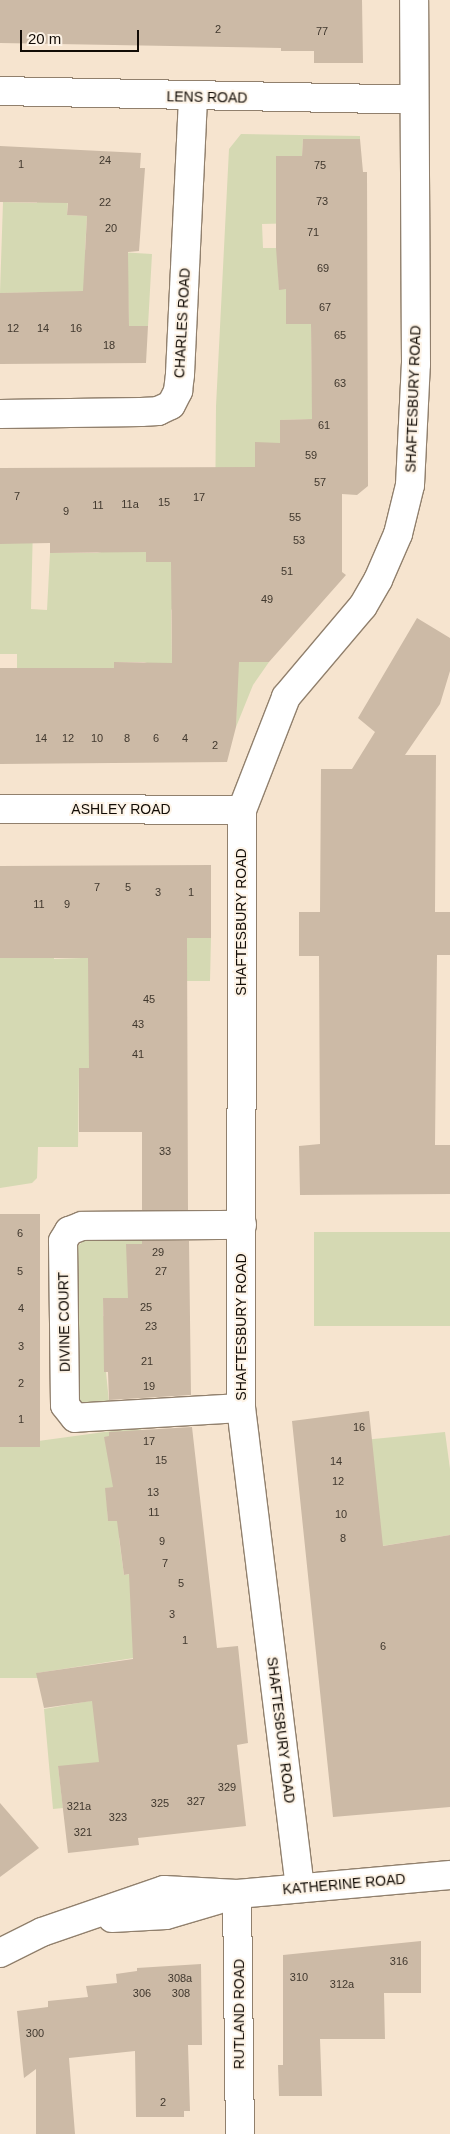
<!DOCTYPE html>
<style>
body{margin:0}
#map{position:relative;width:450px;height:2134px;overflow:hidden;background:#f6e4cf;font-family:Helvetica,sans-serif}
div>[style]{position:absolute}
[style*='--x']{left:calc(var(--x)*1px);top:calc(var(--y)*1px);width:calc(var(--w)*1px);rotate:calc(var(--a)*1deg)}
.green>*{inset:0;background:#d5d9b3;transform-origin:0 0}
.building>*{inset:0;background:#ccbaa6;transform-origin:0 0}
.roads{filter:drop-shadow(1px 0 #91806d) drop-shadow(-1px 0 #91806d) drop-shadow(0 1px #91806d) drop-shadow(0 -1px #91806d)}
.minor>*{height:28px;margin:-14px;padding:0 14px;transform-origin:14px;border-radius:14px;background:#fff}
.major>*{height:28px;margin:-14px;padding:0 14px;transform-origin:14px;border-radius:14px;background:#fff}
span{translate:-50% -50%;white-space:nowrap;text-align:center;line-height:1.15;-webkit-text-stroke:4px #fdf3e6;paint-order:stroke}
.number-label{font-size:11px;color:#40382e}
.number-label span{-webkit-text-stroke-width:0}
.street-label{font-size:14px;color:#120c06}
.scale{position:absolute;left:20px;top:30px;width:119px;height:22px;box-sizing:border-box;border:2px solid #120c06;border-top:0;padding-left:6px;font-size:15px;line-height:18px;white-space:nowrap;color:#120c06;-webkit-text-stroke:4px #fdf3e6;paint-order:stroke}
</style>
<div id="map">
<div class="green">
<div style="clip-path:polygon(241px 134px,360px 136px,360px 139px,303px 139px,302px 156px,277px 156px,302px 223px,262px 224px,263px 248px,278px 248px,279px 289px,286px 289px,286px 323px,311px 323px,312px 396px,318px 419px,280px 420px,280px 443px,255px 443px,255px 460px,318px 460px,171px 610px,172px 662px,269px 662px,253px 685px,236px 727px,237px 691px,144px 662px,114px 662px,114px 677px,17px 711px,17px 654px,0 654px,0 544px,33px 525px,31px 609px,47px 610px,50px 553px,97px 553px,215px 526px,216px 406px,229px 149px)"></div>
<div style="clip-path:polygon(38px 181px,69px 182px,67px 215px,87px 216px,85px 250px,152px 254px,148px 326px,129px 326px,128px 291px,0 293px,3px 202px,37px 203px)"></div>
<div style="clip-path:polygon(186px 938px,211px 938px,210px 981px,144px 981px,89px 1009px,89px 1068px,79px 1069px,78px 1147px,38px 1147px,37px 1178px,32px 1183px,0 1188px,0 958px,23px 958px,23px 942px,53px 942px,54px 959px,81px 958px)"></div>
<div style="left:450px;top:1232px;width:94px;height:136px;rotate:90deg"></div>
<div style="clip-path:polygon(91px 1233px,143px 1234px,143px 1244px,127px 1244px,143px 1298px,103px 1299px,103px 1316px,112px 1316px,143px 1352px,104px 1352px,109px 1402px,76px 1402px,76px 1248px)"></div>
<div style="clip-path:polygon(141px 1427px,146px 1485px,106px 1488px,108px 1521px,153px 1518px,119px 1538px,124px 1575px,152px 1570px,140px 1657px,37px 1673px,38px 1678px,0 1678px,0 1435px,9px 1445px)"></div>
<div style="clip-path:polygon(445px 1432px,450px 1469px,450px 1535px,382px 1546px,343px 1442px)"></div>
<div style="clip-path:polygon(130px 1694px,102px 1789px,58px 1766px,63px 1808px,53px 1809px,44px 1709px)"></div>
</div>
<div class="building">
<div style="clip-path:polygon(0 0,362px 0,363px 63px,314px 63px,314px 51px,281px 51px,281px 48px,0 43px)"></div>
<div style="clip-path:polygon(303px 139px,360px 139px,363px 172px,367px 172px,368px 486px,357px 495px,342px 494px,342px 572px,346px 575px,269px 662px,239px 662px,236px 727px,227px 762px,0 764px,0 668px,114px 668px,114px 662px,172px 663px,171px 562px,146px 562px,146px 552px,50px 553px,50px 543px,0 544px,0 468px,255px 467px,255px 442px,280px 443px,280px 420px,312px 419px,311px 324px,286px 324px,286px 289px,279px 290px,276px 248px,276px 156px,302px 156px)"></div>
<div style="clip-path:polygon(0 146px,141px 153px,140px 168px,145px 168px,139px 251px,128px 252px,129px 326px,148px 326px,146px 363px,0 364px,0 293px,83px 291px,87px 216px,67px 215px,68px 203px,0 202px)"></div>
<div style="clip-path:polygon(417px 618px,450px 638px,450px 671px,440px 704px,405px 755px,436px 755px,435px 912px,450px 912px,450px 955px,437px 955px,435px 1145px,450px 1145px,450px 1194px,300px 1195px,299px 1146px,320px 1144px,319px 956px,299px 956px,299px 912px,320px 912px,321px 769px,352px 769px,375px 732px,358px 718px)"></div>
<div style="clip-path:polygon(211px 865px,211px 938px,187px 938px,188px 1210px,142px 1210px,142px 1132px,79px 1132px,79px 1068px,89px 1068px,88px 958px,0 958px,0 866px)"></div>
<div style="left:0;top:1214px;width:40px;height:233px"></div>
<div style="clip-path:polygon(142px 1241px,189px 1241px,191px 1395px,109px 1400px,108px 1372px,104px 1372px,103px 1298px,128px 1298px,126px 1244px,142px 1244px)"></div>
<div style="clip-path:polygon(369px 1411px,383px 1546px,450px 1535px,450px 1807px,333px 1817px,292px 1421px)"></div>
<div style="clip-path:polygon(192px 1427px,217px 1648px,238px 1646px,248px 1743px,237px 1745px,246px 1826px,138px 1838px,139px 1845px,68px 1853px,58px 1766px,99px 1762px,92px 1701px,44px 1708px,36px 1673px,133px 1659px,129px 1574px,124px 1575px,117px 1521px,108px 1521px,105px 1488px,113px 1487px,104px 1437px,109px 1436px,109px 1432px)"></div>
<div style="clip-path:polygon(0 1803px,39px 1848px,0 1877px)"></div>
<div style="clip-path:polygon(421px 1941px,421px 1993px,384px 1993px,385px 2039px,320px 2039px,322px 2096px,279px 2096px,278px 2065px,283px 2065px,283px 1955px)"></div>
<div style="clip-path:polygon(201px 1964px,202px 2045px,188px 2045px,190px 2111px,184px 2111px,184px 2117px,136px 2117px,135px 2051px,69px 2058px,75px 2134px,36px 2134px,36px 2069px,24px 2078px,17px 2011px,48px 2007px,48px 2001px,88px 1997px,86px 1986px,117px 1983px,116px 1974px,137px 1971px,137px 1968px)"></div>
</div>
<div class="roads">
<div class="minor">
<div style="--x:0;--y:91;--w:414;--a:1.2"></div>
<div style="--x:0;--y:414;--w:141;--a:-0.8"></div>
<div style="--x:141;--y:412;--w:17;--a:-3"></div>
<div style="--x:158;--y:411;--w:14;--a:-25"></div>
<div style="--x:171;--y:405;--w:16;--a:-63"></div>
<div style="--x:178;--y:391;--w:17;--a:-83"></div>
<div style="--x:180;--y:374;--w:277;--a:-87.3"></div>
<div style="--x:0;--y:809;--w:242;--a:0.2"></div>
<div style="--x:241;--y:1408;--w:166;--a:176.6"></div>
<div style="--x:75;--y:1418;--w:16;--a:-128"></div>
<div style="--x:65;--y:1405;--w:164;--a:-90.7"></div>
<div style="--x:63;--y:1241;--w:12;--a:-59"></div>
<div style="--x:69;--y:1231;--w:14;--a:-21"></div>
<div style="--x:82;--y:1226;--w:160;--a:-0.4"></div>
<div style="--x:300;--y:1888;--w:484;--a:-97"></div>
<div style="--x:241;--y:1408;--w:598;--a:-89.9"></div>
<div style="--x:242;--y:810;--w:121;--a:-68.7"></div>
<div style="--x:286;--y:697;--w:119;--a:-49.8"></div>
<div style="--x:363;--y:606;--w:30;--a:-60"></div>
<div style="--x:378;--y:580;--w:50;--a:-66.5"></div>
<div style="--x:398;--y:534;--w:50;--a:-76.2"></div>
<div style="--x:410;--y:485;--w:121;--a:-87.2"></div>
<div style="--x:416;--y:364;--w:364;--a:-90.3"></div>
<div style="--x:237;--y:1894;--w:240;--a:89.3"></div>
</div>
<div class="major">
<div style="--x:112;--y:1918;--w:54;--a:-3.2"></div>
<div style="--x:166;--y:1915;--w:53;--a:-16.4"></div>
<div style="--x:0;--y:1953;--w:47;--a:-26.6"></div>
<div style="--x:42;--y:1932;--w:129;--a:-19"></div>
<div style="--x:164;--y:1890;--w:73;--a:3.1"></div>
<div style="--x:237;--y:1894;--w:214;--a:-5.1"></div>
</div>
</div>
<div class="number-label">
<span style="left:218px;top:29px">2</span>
<span style="left:322px;top:31px">77</span>
<span style="left:105px;top:160px">24</span>
<span style="left:21px;top:164px">1</span>
<span style="left:320px;top:165px">75</span>
<span style="left:322px;top:201px">73</span>
<span style="left:105px;top:202px">22</span>
<span style="left:111px;top:228px">20</span>
<span style="left:313px;top:232px">71</span>
<span style="left:323px;top:268px">69</span>
<span style="left:325px;top:307px">67</span>
<span style="left:13px;top:328px">12</span>
<span style="left:43px;top:328px">14</span>
<span style="left:76px;top:328px">16</span>
<span style="left:340px;top:335px">65</span>
<span style="left:109px;top:345px">18</span>
<span style="left:340px;top:383px">63</span>
<span style="left:324px;top:425px">61</span>
<span style="left:311px;top:455px">59</span>
<span style="left:320px;top:482px">57</span>
<span style="left:17px;top:496px">7</span>
<span style="left:199px;top:497px">17</span>
<span style="left:164px;top:502px">15</span>
<span style="left:130px;top:504px">11a</span>
<span style="left:98px;top:505px">11</span>
<span style="left:66px;top:511px">9</span>
<span style="left:295px;top:517px">55</span>
<span style="left:299px;top:540px">53</span>
<span style="left:287px;top:571px">51</span>
<span style="left:267px;top:599px">49</span>
<span style="left:41px;top:738px">14</span>
<span style="left:68px;top:738px">12</span>
<span style="left:97px;top:738px">10</span>
<span style="left:127px;top:738px">8</span>
<span style="left:156px;top:738px">6</span>
<span style="left:185px;top:738px">4</span>
<span style="left:215px;top:745px">2</span>
<span style="left:97px;top:887px">7</span>
<span style="left:128px;top:887px">5</span>
<span style="left:158px;top:892px">3</span>
<span style="left:191px;top:892px">1</span>
<span style="left:39px;top:904px">11</span>
<span style="left:67px;top:904px">9</span>
<span style="left:149px;top:999px">45</span>
<span style="left:138px;top:1024px">43</span>
<span style="left:138px;top:1054px">41</span>
<span style="left:165px;top:1151px">33</span>
<span style="left:20px;top:1233px">6</span>
<span style="left:158px;top:1252px">29</span>
<span style="left:20px;top:1271px">5</span>
<span style="left:161px;top:1271px">27</span>
<span style="left:146px;top:1307px">25</span>
<span style="left:21px;top:1308px">4</span>
<span style="left:151px;top:1326px">23</span>
<span style="left:21px;top:1346px">3</span>
<span style="left:147px;top:1361px">21</span>
<span style="left:21px;top:1383px">2</span>
<span style="left:149px;top:1386px">19</span>
<span style="left:21px;top:1419px">1</span>
<span style="left:359px;top:1427px">16</span>
<span style="left:149px;top:1441px">17</span>
<span style="left:161px;top:1460px">15</span>
<span style="left:336px;top:1461px">14</span>
<span style="left:338px;top:1481px">12</span>
<span style="left:153px;top:1492px">13</span>
<span style="left:154px;top:1512px">11</span>
<span style="left:341px;top:1514px">10</span>
<span style="left:343px;top:1538px">8</span>
<span style="left:162px;top:1541px">9</span>
<span style="left:165px;top:1563px">7</span>
<span style="left:181px;top:1583px">5</span>
<span style="left:172px;top:1614px">3</span>
<span style="left:185px;top:1640px">1</span>
<span style="left:383px;top:1646px">6</span>
<span style="left:227px;top:1787px">329</span>
<span style="left:196px;top:1801px">327</span>
<span style="left:160px;top:1803px">325</span>
<span style="left:79px;top:1806px">321a</span>
<span style="left:118px;top:1817px">323</span>
<span style="left:83px;top:1832px">321</span>
<span style="left:399px;top:1961px">316</span>
<span style="left:299px;top:1977px">310</span>
<span style="left:180px;top:1978px">308a</span>
<span style="left:342px;top:1984px">312a</span>
<span style="left:142px;top:1993px">306</span>
<span style="left:181px;top:1993px">308</span>
<span style="left:35px;top:2033px">300</span>
<span style="left:163px;top:2102px">2</span>
</div>
<div class="street-label">
<span style="left:207px;top:97px;rotate:1deg">LENS ROAD</span>
<span style="left:182px;top:323px;rotate:-87deg">CHARLES ROAD</span>
<span style="left:413px;top:399px;rotate:-88deg">SHAFTESBURY ROAD</span>
<span style="left:121px;top:809px">ASHLEY ROAD</span>
<span style="left:241px;top:922px;rotate:-90deg">SHAFTESBURY ROAD</span>
<span style="left:64px;top:1322px;rotate:-91deg">DIVINE COURT</span>
<span style="left:241px;top:1327px;rotate:-90deg">SHAFTESBURY ROAD</span>
<span style="left:281px;top:1730px;rotate:83deg">SHAFTESBURY ROAD</span>
<span style="left:344px;top:1884px;rotate:-5deg">KATHERINE ROAD</span>
<span style="left:239px;top:2014px;rotate:-90deg">RUTLAND ROAD</span>
</div>
<div class="scale">20 m</div>
</div>
